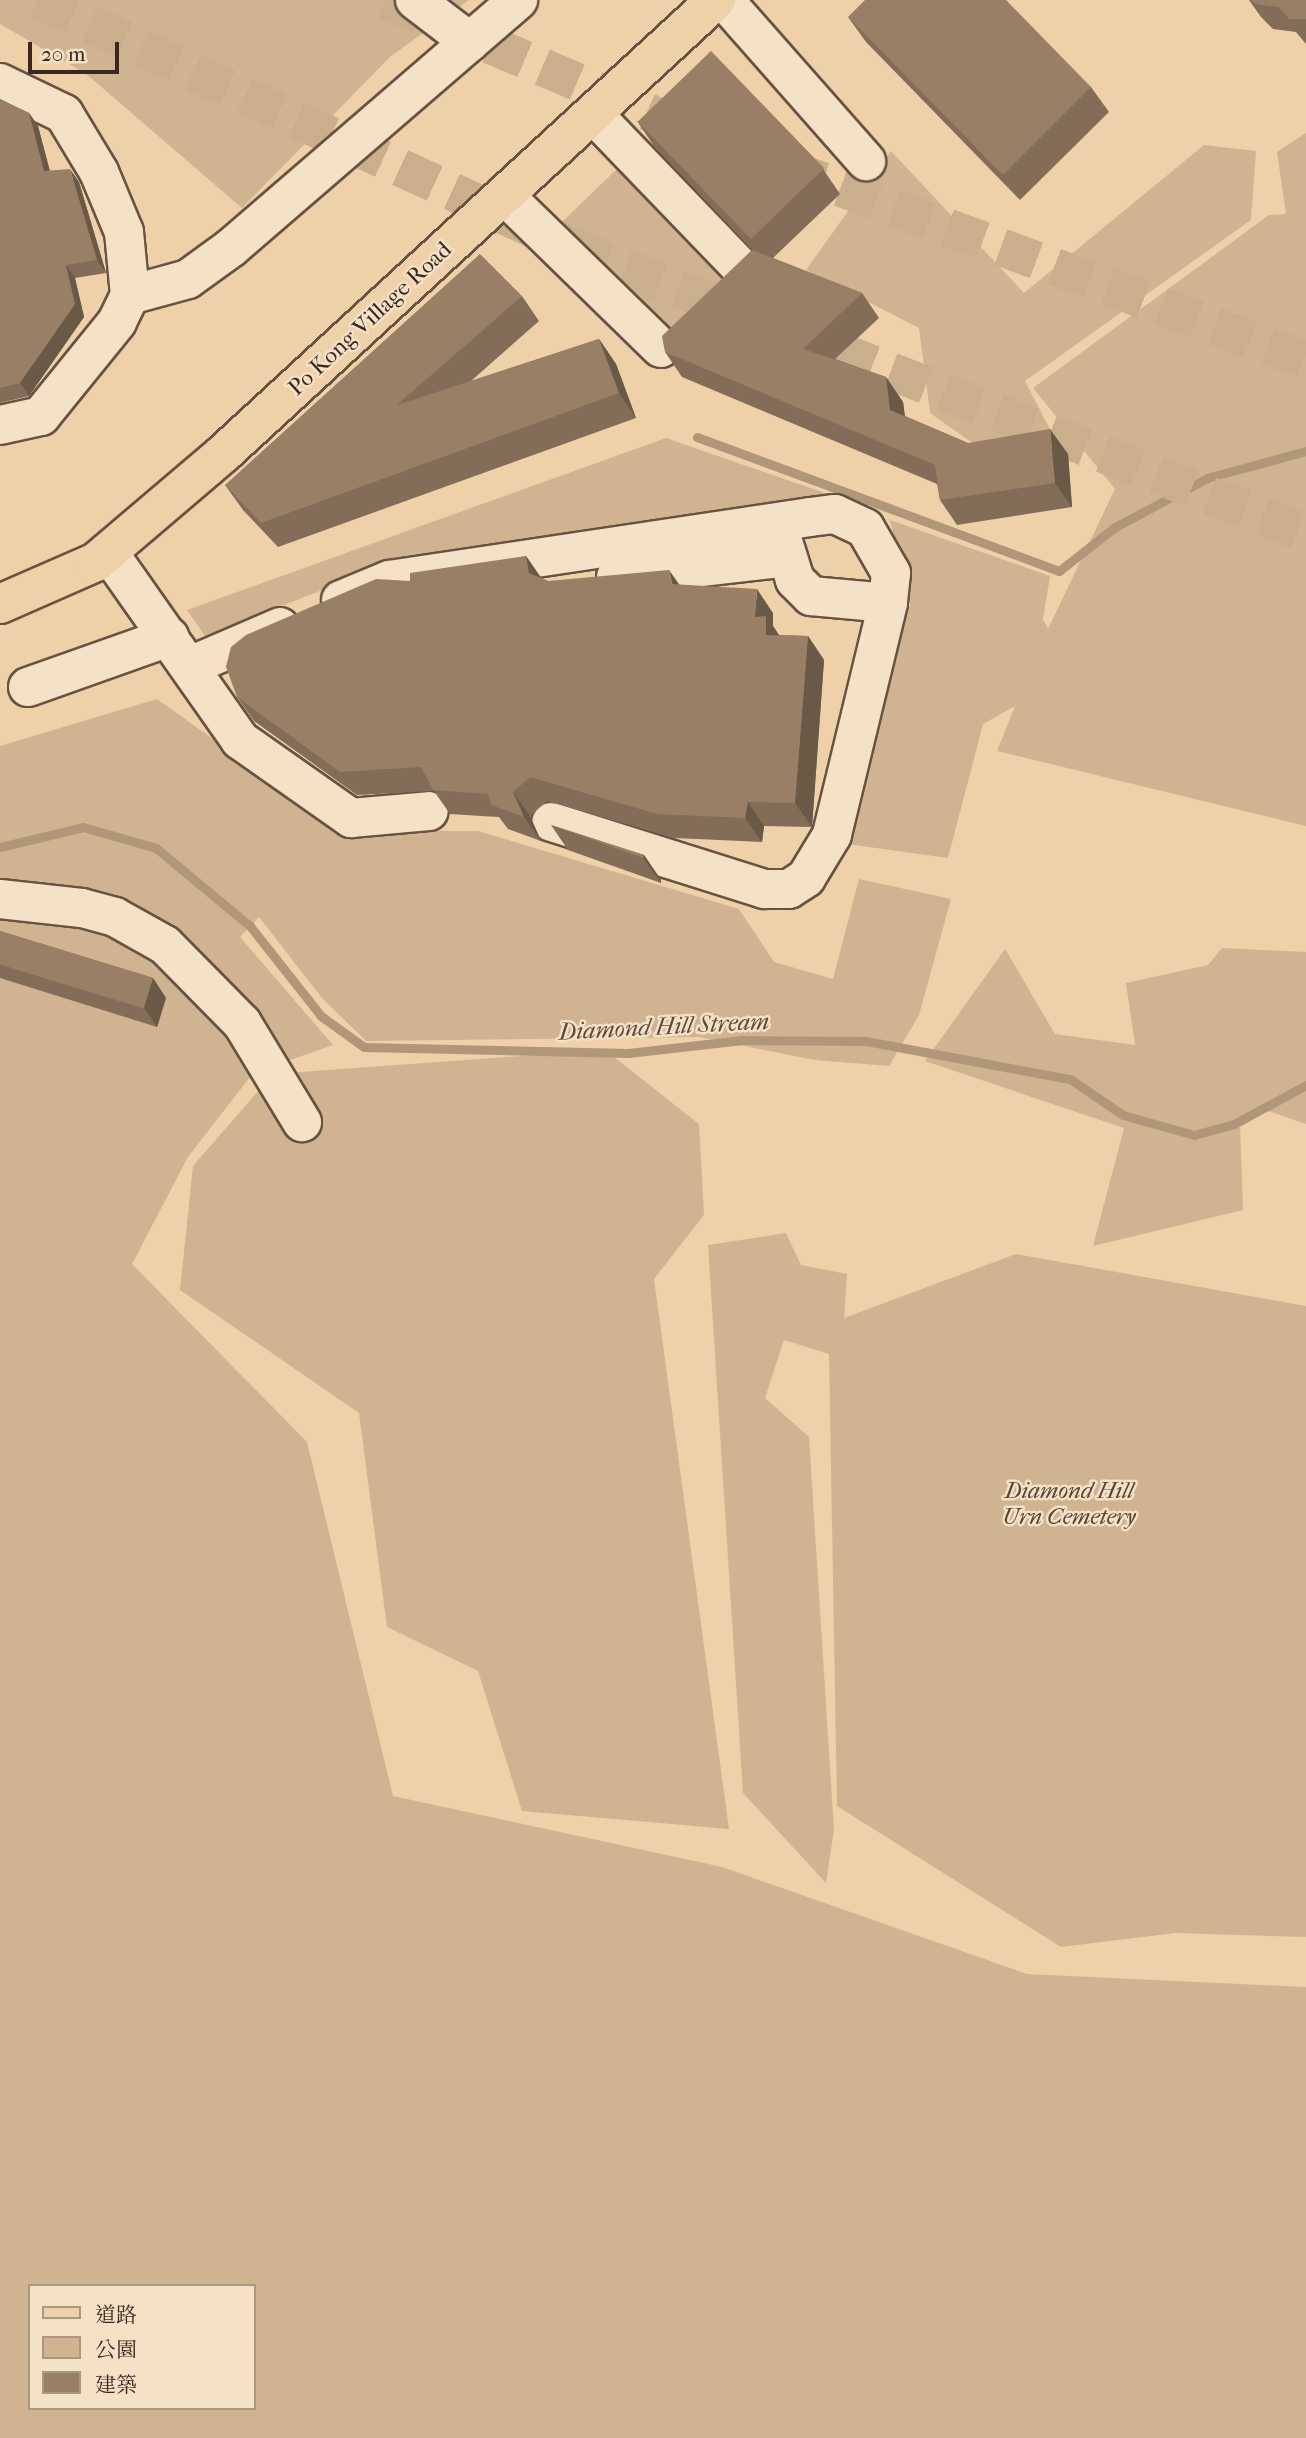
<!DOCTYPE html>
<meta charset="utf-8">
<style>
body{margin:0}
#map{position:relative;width:1306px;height:2438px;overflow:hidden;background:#eed1a8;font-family:"IM FELL French Canon","Noto Serif TC",serif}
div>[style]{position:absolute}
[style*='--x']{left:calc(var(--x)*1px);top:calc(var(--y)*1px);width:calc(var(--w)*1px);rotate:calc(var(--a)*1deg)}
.green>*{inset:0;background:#d0b491;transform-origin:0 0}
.stream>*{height:9px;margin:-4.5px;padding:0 4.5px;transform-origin:4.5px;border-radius:4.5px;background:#b19779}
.highway-tunnel>*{height:38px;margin-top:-19px;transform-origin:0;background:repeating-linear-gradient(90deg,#caaf8d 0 38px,transparent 0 57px)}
.roads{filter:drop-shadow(2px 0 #685241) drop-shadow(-2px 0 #685241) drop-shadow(0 2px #685241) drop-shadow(0 -2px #685241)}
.minor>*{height:38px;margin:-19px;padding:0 19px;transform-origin:19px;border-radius:19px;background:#f4e1c6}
.major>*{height:38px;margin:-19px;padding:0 19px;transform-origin:19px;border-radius:19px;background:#eed1a8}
.wall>*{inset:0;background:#836d58}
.shaded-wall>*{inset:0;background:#6a5947}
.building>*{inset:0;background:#987f66;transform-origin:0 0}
span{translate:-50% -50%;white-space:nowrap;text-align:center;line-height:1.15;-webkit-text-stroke:5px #f4e1c6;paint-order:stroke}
.street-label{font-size:23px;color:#3b271f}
.park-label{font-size:23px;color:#594336;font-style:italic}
.water-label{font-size:24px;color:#5e493a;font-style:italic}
.legend{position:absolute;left:28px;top:2284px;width:228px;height:126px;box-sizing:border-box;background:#f4e1c6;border:2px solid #aa9783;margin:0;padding:9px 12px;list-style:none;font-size:21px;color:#3b271f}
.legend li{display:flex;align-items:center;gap:14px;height:35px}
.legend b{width:35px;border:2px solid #aa9783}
.scale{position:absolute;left:28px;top:42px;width:91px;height:32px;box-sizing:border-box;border:4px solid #3b271f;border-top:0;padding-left:9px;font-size:21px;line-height:24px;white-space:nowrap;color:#3b271f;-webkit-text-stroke:5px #f4e1c6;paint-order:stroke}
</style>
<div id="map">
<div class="green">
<div style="clip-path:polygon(0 0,469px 0,391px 56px,242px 208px,85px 73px,0 24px)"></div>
<div style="clip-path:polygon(1306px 133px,1306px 826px,997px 751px,1015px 706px,983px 724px,948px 858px,840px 843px,910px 605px,890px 520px,1050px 576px,1043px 619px,1048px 629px,1115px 489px,1033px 388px,1269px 215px,1286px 214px,1277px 152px)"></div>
<div style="clip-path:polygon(1204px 145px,1256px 151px,1251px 220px,1025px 381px,1059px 447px,988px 454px,930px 413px,919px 328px,806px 270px,891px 151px,1024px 293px)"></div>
<div style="left:621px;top:165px;width:175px;height:85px;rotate:46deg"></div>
<div style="clip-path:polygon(666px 438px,851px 502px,381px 567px,205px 636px,187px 610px)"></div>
<div style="clip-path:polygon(evenodd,157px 699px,342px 831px,478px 831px,739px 909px,774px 962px,833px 979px,859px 879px,951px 899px,919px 1015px,889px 1066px,815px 1060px,699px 1037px,366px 1041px,322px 998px,259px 917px,240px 937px,333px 1045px,253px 1073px,188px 1157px,132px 1264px,307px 1442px,393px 1796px,722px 1867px,1027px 1974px,1306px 1987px,1306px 2438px,0 2438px,0 746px,157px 699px,30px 2286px,254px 2286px,254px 2408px,30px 2408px,30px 2286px)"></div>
<div style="clip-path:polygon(1222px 948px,1306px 952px,1306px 1124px,1260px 1108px,1240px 1125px,1243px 1210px,1093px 1246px,1124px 1128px,925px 1061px,1005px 949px,1055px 1034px,1135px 1045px,1126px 983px,1208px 965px)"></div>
<div style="clip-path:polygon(605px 1050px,699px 1124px,704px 1215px,654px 1279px,729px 1829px,522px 1811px,478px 1671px,387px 1627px,359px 1413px,180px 1290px,193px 1166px,273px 1074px)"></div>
<div style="clip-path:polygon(786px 1233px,801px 1265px,847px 1274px,844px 1318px,1016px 1254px,1306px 1306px,1306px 1937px,1175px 1933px,1061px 1947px,837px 1806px,829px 1354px,784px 1340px,765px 1398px,809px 1437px,834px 1830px,826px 1883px,743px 1793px,708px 1245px)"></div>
</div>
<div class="stream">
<div style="--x:697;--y:437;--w:386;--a:20.3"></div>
<div style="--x:1059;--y:571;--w:71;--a:-38.2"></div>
<div style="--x:1115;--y:527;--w:104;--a:-28"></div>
<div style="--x:1207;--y:478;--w:103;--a:-15.3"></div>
<div style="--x:0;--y:847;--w:85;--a:-13.5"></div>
<div style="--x:83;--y:827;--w:76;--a:16"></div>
<div style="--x:156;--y:848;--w:122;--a:39.7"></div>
<div style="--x:250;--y:926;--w:115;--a:51.7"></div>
<div style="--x:321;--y:1016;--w:53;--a:35.8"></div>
<div style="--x:364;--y:1047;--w:264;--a:1.3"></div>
<div style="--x:628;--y:1053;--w:115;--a:-6.5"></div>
<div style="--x:742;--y:1040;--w:124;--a:0.5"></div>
<div style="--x:866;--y:1041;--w:208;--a:10.6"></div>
<div style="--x:1070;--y:1079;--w:64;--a:34.2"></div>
<div style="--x:1123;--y:1115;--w:74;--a:15.7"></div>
<div style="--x:1194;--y:1135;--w:41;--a:-15.4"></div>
<div style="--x:1234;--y:1124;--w:82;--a:-28.4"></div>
</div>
<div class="highway-tunnel">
<div style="--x:38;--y:0;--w:588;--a:24.82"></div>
<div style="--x:572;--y:247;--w:788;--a:21.29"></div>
<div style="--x:385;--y:0;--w:337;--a:23.1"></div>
<div style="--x:787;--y:168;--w:553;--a:20.3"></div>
</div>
<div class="roads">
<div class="minor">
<div style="--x:415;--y:0;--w:69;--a:37.4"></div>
<div style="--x:724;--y:0;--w:215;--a:48.6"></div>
<div style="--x:0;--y:83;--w:71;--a:25.8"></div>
<div style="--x:64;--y:114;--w:68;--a:58.9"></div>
<div style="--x:99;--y:172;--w:65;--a:67.4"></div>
<div style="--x:124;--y:232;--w:63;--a:84.6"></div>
<div style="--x:130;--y:295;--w:30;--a:116"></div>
<div style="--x:117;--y:322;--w:121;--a:129"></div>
<div style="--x:41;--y:416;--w:42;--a:167.6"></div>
<div style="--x:593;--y:114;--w:215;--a:46.1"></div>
<div style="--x:504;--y:195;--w:219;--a:44.3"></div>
<div style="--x:130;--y:295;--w:60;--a:-15.4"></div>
<div style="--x:188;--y:279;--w:54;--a:-36"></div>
<div style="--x:232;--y:247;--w:378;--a:-40.8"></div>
<div style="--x:780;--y:532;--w:50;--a:72.6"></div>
<div style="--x:795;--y:580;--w:23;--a:45"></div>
<div style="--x:811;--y:596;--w:77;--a:5.2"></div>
<div style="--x:108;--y:552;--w:230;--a:54.9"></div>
<div style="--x:240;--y:740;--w:136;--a:35.1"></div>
<div style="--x:351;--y:818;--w:78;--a:-5.1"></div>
<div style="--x:616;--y:577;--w:173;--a:-6.6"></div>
<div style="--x:341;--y:600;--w:52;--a:-22.6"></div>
<div style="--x:389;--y:580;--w:426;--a:-8.5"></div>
<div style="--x:810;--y:517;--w:25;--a:-7"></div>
<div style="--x:835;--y:514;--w:33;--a:25"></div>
<div style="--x:865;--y:528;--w:52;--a:60"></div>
<div style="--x:891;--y:573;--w:30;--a:96"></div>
<div style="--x:888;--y:603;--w:239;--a:103.6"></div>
<div style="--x:832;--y:835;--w:50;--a:121.2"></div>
<div style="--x:806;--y:878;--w:20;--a:147"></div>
<div style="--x:789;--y:889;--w:25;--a:180"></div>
<div style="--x:764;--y:889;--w:223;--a:-162.5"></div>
<div style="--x:190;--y:666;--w:98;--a:-23.4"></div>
<div style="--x:28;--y:687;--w:150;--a:-19.5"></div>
<div style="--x:0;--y:899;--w:82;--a:6.3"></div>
<div style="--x:82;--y:908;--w:34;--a:15"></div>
<div style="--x:115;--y:917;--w:57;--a:29.2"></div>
<div style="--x:165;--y:945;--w:110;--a:45.4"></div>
<div style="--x:242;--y:1023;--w:116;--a:58.8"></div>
</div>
<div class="major">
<div style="--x:0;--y:604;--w:105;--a:-23.6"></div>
<div style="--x:96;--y:562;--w:168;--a:-40.4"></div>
<div style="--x:224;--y:453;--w:669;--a:-42.64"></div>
</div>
</div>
<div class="wall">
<div style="clip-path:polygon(1249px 0,1306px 0,1306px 44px,1296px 32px,1273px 29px,1261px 17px)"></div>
<div style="clip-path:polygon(848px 17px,1091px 87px,1109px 112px,1020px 200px,866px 42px)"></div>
<div style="clip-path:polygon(0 99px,29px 113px,38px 126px,50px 171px,79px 182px,106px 273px,75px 278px,84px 317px,29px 396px,0 403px)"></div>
<div style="clip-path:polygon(637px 121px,823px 169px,840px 194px,773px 258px,862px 293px,879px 318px,835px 359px,886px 377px,903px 402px,905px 416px,968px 443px,1068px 454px,1072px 507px,957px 525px,940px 500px,937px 484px,682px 377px,665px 352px,752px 250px,654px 146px)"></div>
<div style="clip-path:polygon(522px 296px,539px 321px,471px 381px,599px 339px,616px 364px,636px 418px,278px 547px,243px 510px,225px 485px)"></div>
<div style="clip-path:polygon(526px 556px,541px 578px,548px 581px,680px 585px,773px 613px,773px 626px,779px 635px,808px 636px,824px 660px,812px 827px,764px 826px,762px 842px,674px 838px,547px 801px,530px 816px,541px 841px,508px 829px,499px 817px,450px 814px,434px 791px,357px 795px,254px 721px,237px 697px,410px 581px)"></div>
<div style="clip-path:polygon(551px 825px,644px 855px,661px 880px,661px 883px,568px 850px)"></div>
<div style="clip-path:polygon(0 931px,153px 978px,166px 998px,157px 1027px,0 978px)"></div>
</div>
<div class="shaded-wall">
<div style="clip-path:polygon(29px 113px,38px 126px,53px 184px,44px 171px)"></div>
<div style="clip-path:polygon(70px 169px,79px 182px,106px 273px,97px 260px)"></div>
<div style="clip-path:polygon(66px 265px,75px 278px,84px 317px,29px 396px,20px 383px)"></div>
<div style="clip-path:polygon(599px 339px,616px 364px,636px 418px,619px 393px)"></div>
<div style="clip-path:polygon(886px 377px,903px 402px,907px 435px,890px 410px)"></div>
<div style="clip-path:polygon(1050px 429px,1068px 454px,1072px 507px,1055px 483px)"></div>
<div style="clip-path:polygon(526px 556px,542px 579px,529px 573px)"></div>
<div style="clip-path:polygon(669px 570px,686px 594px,672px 584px)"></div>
<div style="clip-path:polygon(757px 589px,773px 613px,773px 626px,782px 640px,766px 635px,755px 617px)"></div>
<div style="clip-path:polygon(808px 636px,824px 660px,812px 827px,795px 803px)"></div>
<div style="clip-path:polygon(513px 792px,530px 816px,541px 841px,524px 817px)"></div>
<div style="clip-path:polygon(748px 802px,764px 826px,762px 842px,745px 818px)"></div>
<div style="clip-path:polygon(644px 855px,661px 880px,661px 883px,643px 858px)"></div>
<div style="clip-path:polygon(153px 978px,166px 998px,157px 1027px,144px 1008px)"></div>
</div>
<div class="building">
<div style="clip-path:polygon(865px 0,1006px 0,1091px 87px,1003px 175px,848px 17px)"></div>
<div style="clip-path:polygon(1251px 0,1306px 0,1306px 19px,1289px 19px,1279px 7px,1255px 4px)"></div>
<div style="left:711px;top:51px;width:163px;height:102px;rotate:46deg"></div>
<div style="clip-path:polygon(0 99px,29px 113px,44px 171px,70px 169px,97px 260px,66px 265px,75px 304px,20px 383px,0 388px)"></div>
<div style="clip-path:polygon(752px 250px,862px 293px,803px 349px,886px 377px,890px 410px,968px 443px,1050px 429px,1055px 483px,940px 500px,935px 465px,665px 352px,662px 336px)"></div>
<div style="clip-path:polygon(480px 254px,522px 296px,397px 405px,599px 339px,619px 393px,261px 523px,225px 485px)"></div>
<div style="clip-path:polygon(526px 556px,529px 573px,548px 581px,669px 570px,672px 584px,757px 589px,755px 617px,766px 616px,766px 635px,808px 636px,795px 803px,748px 802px,745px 818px,657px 814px,530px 777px,513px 792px,524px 817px,491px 805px,488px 794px,433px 790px,421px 767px,340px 772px,237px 697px,226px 667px,231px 647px,246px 635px,376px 579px,410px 581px,410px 573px)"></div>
<div style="clip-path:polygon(551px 825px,644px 855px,643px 858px)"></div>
<div style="left:0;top:931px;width:160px;height:32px;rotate:17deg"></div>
</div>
<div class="street-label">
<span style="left:370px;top:319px;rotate:-43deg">Po Kong Village Road</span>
</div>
<div class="park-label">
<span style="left:1069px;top:1504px">Diamond Hill<br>Urn Cemetery</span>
</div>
<div class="water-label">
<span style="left:664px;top:1027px;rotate:-3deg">Diamond Hill Stream</span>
</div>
<ul class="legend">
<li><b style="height:9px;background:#eed1a8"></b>道路</li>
<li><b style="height:19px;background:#d0b491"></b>公園</li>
<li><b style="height:19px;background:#987f66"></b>建築</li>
</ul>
<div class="scale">20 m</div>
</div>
